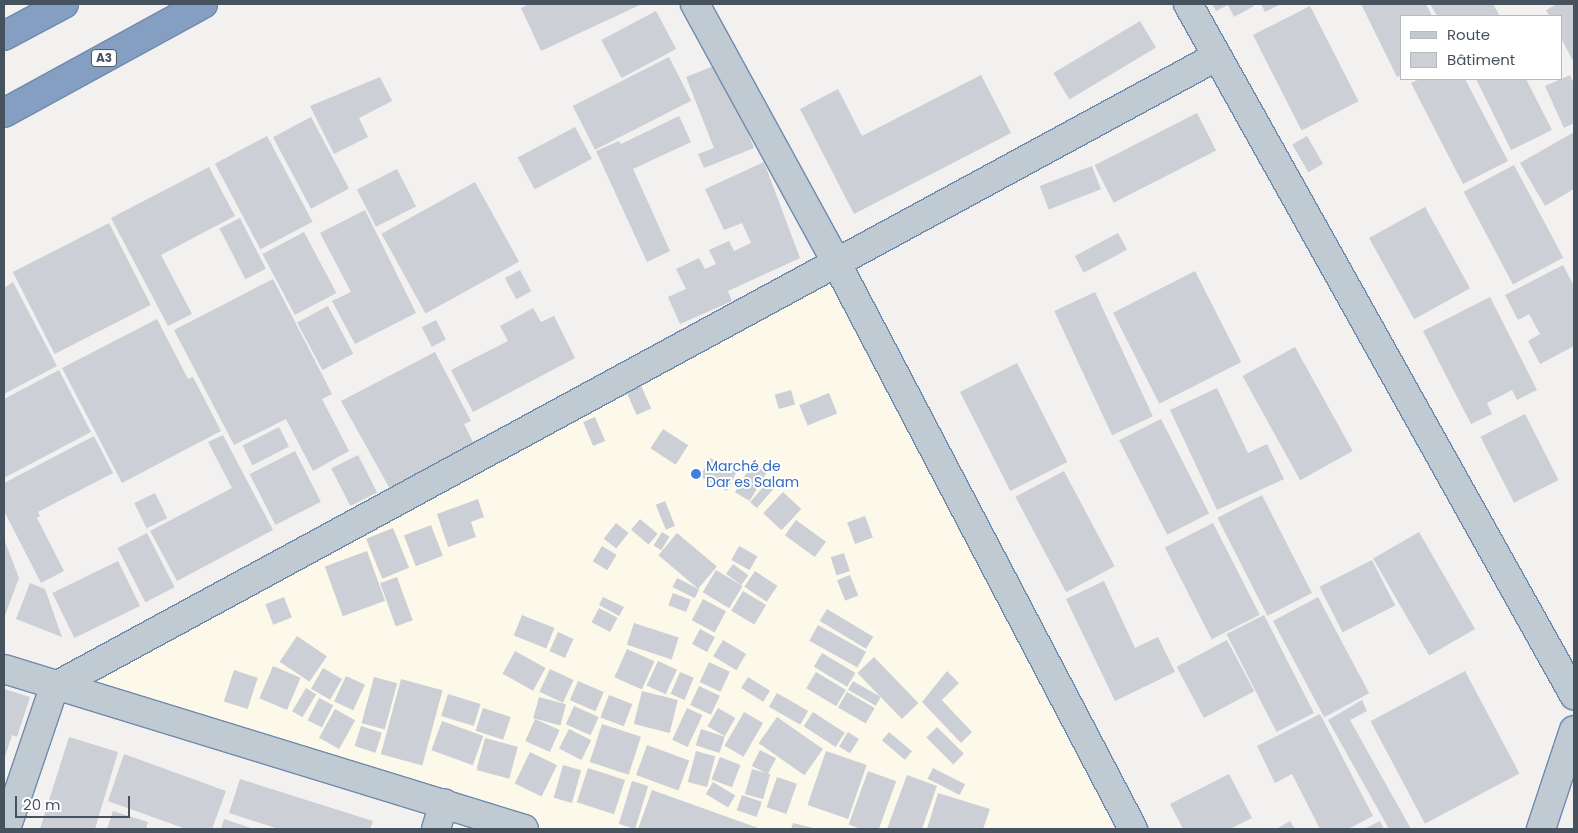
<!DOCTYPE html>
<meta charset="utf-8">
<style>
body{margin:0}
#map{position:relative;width:1578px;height:833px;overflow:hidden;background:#f3f0f0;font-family:Poppins,sans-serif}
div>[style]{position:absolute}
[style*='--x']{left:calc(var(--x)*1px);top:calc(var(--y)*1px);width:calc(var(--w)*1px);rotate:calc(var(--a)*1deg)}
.commercial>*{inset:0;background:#fdf9ea}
.building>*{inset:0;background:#cccfd5;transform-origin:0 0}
.roads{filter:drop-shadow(1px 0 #708aae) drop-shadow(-1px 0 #708aae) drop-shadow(0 1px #708aae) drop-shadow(0 -1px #708aae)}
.minor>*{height:28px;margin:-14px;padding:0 14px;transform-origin:14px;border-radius:14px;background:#c0cad3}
.highway>*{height:28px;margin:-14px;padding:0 14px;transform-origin:14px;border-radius:14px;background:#859fc2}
.dots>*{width:14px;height:14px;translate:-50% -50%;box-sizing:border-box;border:2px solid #fff;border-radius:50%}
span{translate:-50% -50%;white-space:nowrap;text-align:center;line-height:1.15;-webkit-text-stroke:4px #fff;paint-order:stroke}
.shield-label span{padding:1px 4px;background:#fff;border:1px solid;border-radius:4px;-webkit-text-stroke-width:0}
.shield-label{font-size:12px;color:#47525f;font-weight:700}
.shop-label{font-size:14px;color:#366cbe}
.left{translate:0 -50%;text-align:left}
.frame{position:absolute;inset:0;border:5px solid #47525f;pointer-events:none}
.legend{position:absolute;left:1400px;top:15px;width:162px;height:65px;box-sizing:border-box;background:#fff;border:1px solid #b5babf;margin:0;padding:6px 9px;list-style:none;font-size:15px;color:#47525f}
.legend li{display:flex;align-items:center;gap:10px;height:25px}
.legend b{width:25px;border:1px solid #b5babf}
.scale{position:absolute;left:15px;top:796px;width:115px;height:22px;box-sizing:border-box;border:2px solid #47525f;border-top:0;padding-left:6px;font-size:15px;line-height:18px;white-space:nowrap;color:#47525f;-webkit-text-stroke:4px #fff;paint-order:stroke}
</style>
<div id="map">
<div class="commercial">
<div style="clip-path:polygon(836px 262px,1133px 829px,509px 829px,54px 687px)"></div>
</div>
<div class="building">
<div style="clip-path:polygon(529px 4px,642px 4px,541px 51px,521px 8px)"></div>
<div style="clip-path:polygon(1212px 4px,1252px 4px,1254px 6px,1234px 17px,1228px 5px,1216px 11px)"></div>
<div style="clip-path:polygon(1261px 4px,1281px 4px,1265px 12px)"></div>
<div style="clip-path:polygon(1361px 4px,1426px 4px,1432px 16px,1402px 16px,1402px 75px,1397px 77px)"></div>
<div style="clip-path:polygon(1430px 4px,1493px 4px,1500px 16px,1437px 16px)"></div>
<div style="clip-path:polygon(1557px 4px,1574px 4px,1574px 63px,1562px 40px,1562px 16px,1549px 16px,1546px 10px)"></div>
<div style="left:1310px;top:6px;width:107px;height:64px;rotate:63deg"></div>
<div style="left:656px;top:11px;width:43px;height:62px;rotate:62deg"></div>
<div style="left:1140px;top:21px;width:31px;height:101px;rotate:59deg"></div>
<div style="left:669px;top:57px;width:49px;height:108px;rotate:63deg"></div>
<div style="clip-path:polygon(721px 63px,754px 148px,704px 168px,698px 154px,714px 148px,686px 77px)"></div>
<div style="clip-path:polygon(981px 75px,1011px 133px,854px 214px,800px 109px,838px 89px,862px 136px)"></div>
<div style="clip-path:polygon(1570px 75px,1574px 84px,1574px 123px,1564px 128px,1545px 86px)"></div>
<div style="clip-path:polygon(380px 77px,392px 101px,359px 118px,368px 137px,334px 154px,310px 106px)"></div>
<div style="clip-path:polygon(1420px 79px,1465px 79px,1508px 161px,1463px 184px,1411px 83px)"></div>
<div style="clip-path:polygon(1476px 79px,1526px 79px,1552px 130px,1511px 150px)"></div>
<div style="left:1197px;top:113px;width:42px;height:115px;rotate:63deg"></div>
<div style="clip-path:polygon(679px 116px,691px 142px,633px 169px,670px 251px,647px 262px,596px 151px,619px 141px,621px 144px)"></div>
<div style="left:311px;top:117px;width:81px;height:43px;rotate:62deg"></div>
<div style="left:575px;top:127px;width:36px;height:65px;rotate:62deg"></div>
<div style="clip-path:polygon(1574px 132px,1574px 189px,1545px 206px,1520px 163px)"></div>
<div style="left:267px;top:136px;width:97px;height:59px;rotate:62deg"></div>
<div style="left:1307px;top:136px;width:32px;height:17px;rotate:60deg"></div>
<div style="clip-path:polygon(764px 162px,800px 258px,728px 291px,732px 301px,680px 324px,668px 297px,686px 289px,676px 269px,699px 258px,705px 269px,716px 264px,709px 250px,729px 241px,734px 251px,751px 243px,742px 223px,724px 230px,705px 189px)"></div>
<div style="left:1514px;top:165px;width:105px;height:57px;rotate:62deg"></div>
<div style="left:1092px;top:166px;width:25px;height:56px;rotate:69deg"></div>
<div style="clip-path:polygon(209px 167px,235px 216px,161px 255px,192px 314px,168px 326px,111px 218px)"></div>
<div style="left:397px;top:169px;width:42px;height:45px;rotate:63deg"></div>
<div style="left:475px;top:182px;width:91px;height:107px;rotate:61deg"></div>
<div style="left:1425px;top:207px;width:93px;height:64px;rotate:61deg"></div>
<div style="clip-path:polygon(365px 210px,416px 313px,355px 344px,332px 301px,351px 292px,320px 233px)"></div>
<div style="left:240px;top:218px;width:57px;height:23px;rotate:63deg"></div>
<div style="left:109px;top:223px;width:92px;height:108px;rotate:63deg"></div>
<div style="left:304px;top:232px;width:69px;height:47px;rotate:62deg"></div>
<div style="left:1118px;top:233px;width:19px;height:49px;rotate:62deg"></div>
<div style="clip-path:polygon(1563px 265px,1574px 286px,1574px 346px,1540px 364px,1528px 341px,1540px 334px,1529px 314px,1518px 320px,1505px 295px)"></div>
<div style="left:520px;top:270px;width:24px;height:17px;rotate:62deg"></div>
<div style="left:1195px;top:271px;width:102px;height:92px;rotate:63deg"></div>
<div style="clip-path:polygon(273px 279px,332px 394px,322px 399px,349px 451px,313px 471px,286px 419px,234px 445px,174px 330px)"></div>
<div style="clip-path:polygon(13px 282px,57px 366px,4px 394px,4px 288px)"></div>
<div style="left:1095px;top:292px;width:137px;height:45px;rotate:65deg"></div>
<div style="clip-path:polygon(1490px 297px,1537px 390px,1517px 400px,1512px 390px,1487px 403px,1492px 414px,1471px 424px,1423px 331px)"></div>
<div style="left:328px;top:306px;width:54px;height:35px;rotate:62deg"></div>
<div style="clip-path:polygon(533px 308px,541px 322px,554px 316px,575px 358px,473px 412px,451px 370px,508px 341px,500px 326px)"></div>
<div style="clip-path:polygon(157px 319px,188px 379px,193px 377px,221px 431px,122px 483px,62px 368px)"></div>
<div style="left:436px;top:320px;width:22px;height:16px;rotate:63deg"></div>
<div style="left:1295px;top:347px;width:119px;height:60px;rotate:61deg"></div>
<div style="clip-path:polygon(435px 352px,471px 421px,464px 424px,475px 446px,390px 489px,341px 401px)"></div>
<div style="left:1017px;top:363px;width:111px;height:64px;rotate:63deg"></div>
<div style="clip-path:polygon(59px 370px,91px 432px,4px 478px,4px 399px)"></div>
<div style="left:639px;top:381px;width:30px;height:16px;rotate:66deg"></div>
<div style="clip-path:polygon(1217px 388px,1248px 453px,1267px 444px,1284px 479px,1217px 510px,1170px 410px)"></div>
<div style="left:791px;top:390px;width:15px;height:17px;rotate:74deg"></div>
<div style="left:829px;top:393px;width:22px;height:32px;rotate:68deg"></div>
<div style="left:1525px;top:414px;width:74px;height:50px;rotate:63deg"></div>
<div style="left:595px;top:417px;width:26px;height:13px;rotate:67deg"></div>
<div style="left:1161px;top:419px;width:106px;height:47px;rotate:63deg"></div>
<div style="left:279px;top:427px;width:22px;height:41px;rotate:63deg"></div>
<div style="left:663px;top:429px;width:30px;height:23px;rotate:33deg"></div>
<div style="clip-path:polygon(223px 435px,273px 530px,177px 581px,150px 531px,232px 488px,208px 442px)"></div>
<div style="clip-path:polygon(94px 436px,113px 473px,38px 512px,40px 516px,37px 518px,64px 571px,41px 583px,4px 511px,4px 483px)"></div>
<div style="left:295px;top:451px;width:57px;height:51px;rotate:63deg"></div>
<div style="left:358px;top:455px;width:42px;height:30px;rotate:63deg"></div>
<div style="left:710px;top:458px;width:30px;height:21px;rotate:28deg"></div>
<div style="left:752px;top:464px;width:17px;height:33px;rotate:31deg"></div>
<div style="left:1064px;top:471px;width:108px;height:55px;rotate:62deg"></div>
<div style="left:771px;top:478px;width:9px;height:32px;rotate:41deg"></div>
<div style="left:783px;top:492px;width:25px;height:29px;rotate:43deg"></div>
<div style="left:155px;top:493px;width:28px;height:23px;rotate:64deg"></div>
<div style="left:1262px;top:495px;width:110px;height:50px;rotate:63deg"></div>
<div style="clip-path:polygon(478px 499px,484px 517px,471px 522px,476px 537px,448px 547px,437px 514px)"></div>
<div style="left:665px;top:501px;width:27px;height:10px;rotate:68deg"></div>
<div style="left:865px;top:516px;width:23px;height:19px;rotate:70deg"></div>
<div style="left:640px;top:519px;width:23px;height:14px;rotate:40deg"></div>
<div style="left:796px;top:520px;width:37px;height:19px;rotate:36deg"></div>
<div style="left:616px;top:523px;width:16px;height:20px;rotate:38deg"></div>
<div style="left:1213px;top:523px;width:103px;height:54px;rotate:63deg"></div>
<div style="left:431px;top:525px;width:33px;height:29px;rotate:69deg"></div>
<div style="left:393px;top:528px;width:43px;height:29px;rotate:68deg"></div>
<div style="left:662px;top:532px;width:9px;height:16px;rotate:32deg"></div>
<div style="left:1419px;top:532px;width:112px;height:53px;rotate:60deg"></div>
<div style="left:147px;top:533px;width:61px;height:33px;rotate:63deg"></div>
<div style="left:677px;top:533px;width:52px;height:29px;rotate:40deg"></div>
<div style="clip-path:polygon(4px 539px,19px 578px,4px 618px)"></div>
<div style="left:602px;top:546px;width:17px;height:18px;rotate:31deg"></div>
<div style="left:739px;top:546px;width:21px;height:16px;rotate:29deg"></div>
<div style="left:367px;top:551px;width:53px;height:45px;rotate:70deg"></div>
<div style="left:844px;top:553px;width:19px;height:14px;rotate:72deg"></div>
<div style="left:1372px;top:560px;width:51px;height:59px;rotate:63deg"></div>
<div style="left:118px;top:561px;width:50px;height:73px;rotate:64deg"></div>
<div style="left:733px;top:564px;width:19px;height:12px;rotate:36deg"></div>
<div style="left:716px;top:570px;width:31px;height:26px;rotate:31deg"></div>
<div style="left:755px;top:571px;width:27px;height:19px;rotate:34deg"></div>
<div style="left:850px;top:575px;width:22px;height:14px;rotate:68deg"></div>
<div style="left:397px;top:577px;width:46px;height:18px;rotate:70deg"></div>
<div style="left:677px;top:578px;width:25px;height:10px;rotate:27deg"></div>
<div style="clip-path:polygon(1104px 581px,1135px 648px,1158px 637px,1175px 672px,1115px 701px,1066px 599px)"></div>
<div style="clip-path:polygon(30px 583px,45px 589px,62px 637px,16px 619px)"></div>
<div style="left:743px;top:591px;width:27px;height:23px;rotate:31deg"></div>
<div style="left:673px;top:593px;width:19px;height:13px;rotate:21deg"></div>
<div style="left:284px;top:597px;width:22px;height:20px;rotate:69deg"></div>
<div style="clip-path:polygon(603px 597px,624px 607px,619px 616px,599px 605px)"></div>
<div style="left:1318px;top:597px;width:109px;height:51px;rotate:62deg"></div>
<div style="left:703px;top:599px;width:26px;height:24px;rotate:28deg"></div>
<div style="left:599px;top:608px;width:21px;height:16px;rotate:28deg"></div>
<div style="left:827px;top:609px;width:54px;height:14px;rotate:31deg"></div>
<div style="left:522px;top:615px;width:35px;height:22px;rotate:22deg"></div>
<div style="left:1264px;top:615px;width:110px;height:42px;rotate:63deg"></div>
<div style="left:634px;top:623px;width:47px;height:23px;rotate:18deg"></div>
<div style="left:818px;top:625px;width:55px;height:18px;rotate:29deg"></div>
<div style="left:700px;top:629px;width:17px;height:17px;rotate:28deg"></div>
<div style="left:558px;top:632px;width:17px;height:21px;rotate:24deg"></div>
<div style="left:297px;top:636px;width:36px;height:31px;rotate:34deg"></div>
<div style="left:723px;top:640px;width:27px;height:19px;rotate:31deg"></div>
<div style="left:1227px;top:640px;width:58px;height:57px;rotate:62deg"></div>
<div style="left:627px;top:649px;width:30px;height:31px;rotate:24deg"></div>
<div style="left:515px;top:651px;width:35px;height:26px;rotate:29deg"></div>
<div style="left:822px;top:653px;width:39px;height:16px;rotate:31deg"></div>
<div style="left:874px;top:657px;width:64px;height:23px;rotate:46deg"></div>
<div style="left:658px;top:661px;width:21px;height:27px;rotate:25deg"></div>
<div style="left:709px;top:662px;width:23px;height:22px;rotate:25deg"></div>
<div style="left:273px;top:666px;width:30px;height:35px;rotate:23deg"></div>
<div style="left:323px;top:668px;width:22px;height:24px;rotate:30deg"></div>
<div style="left:550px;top:669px;width:26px;height:25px;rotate:25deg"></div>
<div style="left:234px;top:670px;width:25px;height:33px;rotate:18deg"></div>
<div style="clip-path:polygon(947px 671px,959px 683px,942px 700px,937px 695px,972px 732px,961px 743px,922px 702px)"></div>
<div style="left:1465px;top:671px;width:116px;height:107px;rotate:62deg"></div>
<div style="left:680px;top:672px;width:15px;height:24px;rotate:23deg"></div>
<div style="left:816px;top:672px;width:35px;height:19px;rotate:31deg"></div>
<div style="left:346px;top:676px;width:21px;height:28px;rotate:25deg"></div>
<div style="left:374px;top:677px;width:24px;height:48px;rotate:15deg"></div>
<div style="left:748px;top:677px;width:26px;height:13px;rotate:32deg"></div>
<div style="left:401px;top:679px;width:43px;height:78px;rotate:15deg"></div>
<div style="left:578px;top:681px;width:28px;height:21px;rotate:23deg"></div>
<div style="left:853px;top:681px;width:32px;height:10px;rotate:30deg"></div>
<div style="left:699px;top:686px;width:23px;height:21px;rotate:25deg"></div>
<div style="left:306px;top:688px;width:12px;height:27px;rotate:31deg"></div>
<div style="clip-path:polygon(4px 689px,30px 697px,17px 737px,12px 735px,4px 760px)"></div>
<div style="left:642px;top:691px;width:37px;height:34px;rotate:14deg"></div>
<div style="left:847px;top:692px;width:32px;height:18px;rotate:30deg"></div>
<div style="left:777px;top:693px;width:36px;height:16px;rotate:30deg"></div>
<div style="left:448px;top:694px;width:34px;height:23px;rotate:17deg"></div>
<div style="left:609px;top:695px;width:25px;height:24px;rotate:21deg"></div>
<div style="left:539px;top:697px;width:28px;height:22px;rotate:15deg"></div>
<div style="left:319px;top:698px;width:16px;height:25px;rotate:27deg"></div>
<div style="clip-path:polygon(1362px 700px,1367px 711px,1350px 720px,1411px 829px,1389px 829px,1328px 720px)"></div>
<div style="left:574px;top:706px;width:27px;height:20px;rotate:24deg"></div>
<div style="left:483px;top:708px;width:29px;height:24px;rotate:18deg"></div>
<div style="left:687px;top:708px;width:17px;height:35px;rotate:25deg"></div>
<div style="left:718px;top:708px;width:20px;height:21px;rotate:30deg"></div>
<div style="left:335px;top:709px;width:23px;height:33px;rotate:29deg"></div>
<div style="left:744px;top:712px;width:22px;height:39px;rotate:30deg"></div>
<div style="left:813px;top:712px;width:38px;height:17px;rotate:33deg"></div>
<div style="clip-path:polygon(1320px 714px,1373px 816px,1348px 829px,1320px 829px,1292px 774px,1275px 783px,1257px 746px)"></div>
<div style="left:777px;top:717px;width:56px;height:32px;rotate:35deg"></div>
<div style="left:535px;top:719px;width:27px;height:24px;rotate:24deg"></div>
<div style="left:442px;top:721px;width:44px;height:31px;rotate:20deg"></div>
<div style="left:602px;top:724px;width:41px;height:40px;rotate:18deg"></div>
<div style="left:361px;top:726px;width:22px;height:21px;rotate:18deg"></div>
<div style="left:937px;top:727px;width:38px;height:15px;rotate:45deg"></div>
<div style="left:569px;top:729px;width:25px;height:22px;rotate:27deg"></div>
<div style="left:701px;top:729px;width:25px;height:17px;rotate:18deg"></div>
<div style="left:848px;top:732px;width:13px;height:17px;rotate:32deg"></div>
<div style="left:889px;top:732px;width:30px;height:11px;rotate:40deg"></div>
<div style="clip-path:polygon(69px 737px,118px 752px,95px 829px,40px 829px)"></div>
<div style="left:485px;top:738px;width:34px;height:33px;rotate:15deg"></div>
<div style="left:647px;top:745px;width:45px;height:32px;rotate:20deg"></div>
<div style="left:760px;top:750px;width:18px;height:18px;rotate:27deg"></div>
<div style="left:696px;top:751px;width:20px;height:32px;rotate:15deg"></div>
<div style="left:826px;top:751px;width:43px;height:57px;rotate:19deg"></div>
<div style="left:530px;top:752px;width:30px;height:35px;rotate:26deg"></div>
<div style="clip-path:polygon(124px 754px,226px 791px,212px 829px,186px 829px,108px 801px)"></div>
<div style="left:720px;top:757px;width:22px;height:24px;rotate:21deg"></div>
<div style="left:563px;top:765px;width:19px;height:34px;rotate:16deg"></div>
<div style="left:588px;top:768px;width:39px;height:36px;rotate:18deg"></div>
<div style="left:933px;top:768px;width:36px;height:12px;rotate:27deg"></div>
<div style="left:752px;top:769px;width:19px;height:26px;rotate:16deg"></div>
<div style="left:868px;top:771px;width:30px;height:57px;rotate:20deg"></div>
<div style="clip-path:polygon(1229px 774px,1252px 818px,1230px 829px,1183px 829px,1170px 804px)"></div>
<div style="clip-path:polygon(907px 775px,937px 786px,922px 829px,887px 829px)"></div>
<div style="left:777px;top:777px;width:21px;height:32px;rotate:19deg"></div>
<div style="clip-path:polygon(240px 779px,373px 821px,370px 829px,279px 829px,229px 813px)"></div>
<div style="left:632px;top:781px;width:17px;height:45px;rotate:17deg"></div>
<div style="left:713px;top:782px;width:26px;height:14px;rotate:31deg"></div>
<div style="clip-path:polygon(652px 790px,761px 829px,638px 829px)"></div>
<div style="clip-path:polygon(938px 793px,990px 809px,983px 829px,927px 829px)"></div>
<div style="left:742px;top:795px;width:21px;height:16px;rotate:19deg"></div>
<div style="clip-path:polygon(113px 811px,148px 822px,146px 829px,107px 829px)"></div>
<div style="clip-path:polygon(224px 819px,254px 829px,221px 829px)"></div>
<div style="clip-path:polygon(1290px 821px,1295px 829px,1276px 829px)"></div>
<div style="clip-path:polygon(1380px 821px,1384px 829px,1364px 829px)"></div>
<div style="clip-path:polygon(793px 823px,817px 829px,791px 829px)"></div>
</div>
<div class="roads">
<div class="minor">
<div style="--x:695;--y:4;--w:294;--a:61.3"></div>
<div style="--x:836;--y:262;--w:640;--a:62.35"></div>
<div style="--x:1188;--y:4;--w:792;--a:60.81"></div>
<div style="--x:4;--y:669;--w:544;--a:17.1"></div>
<div style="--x:6;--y:829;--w:150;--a:-71.3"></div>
<div style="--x:54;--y:687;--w:1322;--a:-28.47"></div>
<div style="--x:436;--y:829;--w:27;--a:-73"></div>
<div style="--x:1541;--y:829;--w:104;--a:-71.6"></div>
</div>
<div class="highway">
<div style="--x:4;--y:36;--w:68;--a:-28.1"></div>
<div style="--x:4;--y:113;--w:227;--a:-28.7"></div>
</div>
</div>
<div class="dots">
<div style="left:696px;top:474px;background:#3f7fe0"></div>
</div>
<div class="shield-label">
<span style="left:104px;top:58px">A3</span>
</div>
<div class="shop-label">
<span class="left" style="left:706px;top:474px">Marché de<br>Dar es Salam</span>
</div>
<div class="frame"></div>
<ul class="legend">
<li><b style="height:6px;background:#c0cad3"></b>Route</li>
<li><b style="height:14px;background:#cccfd5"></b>Bâtiment</li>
</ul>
<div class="scale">20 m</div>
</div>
